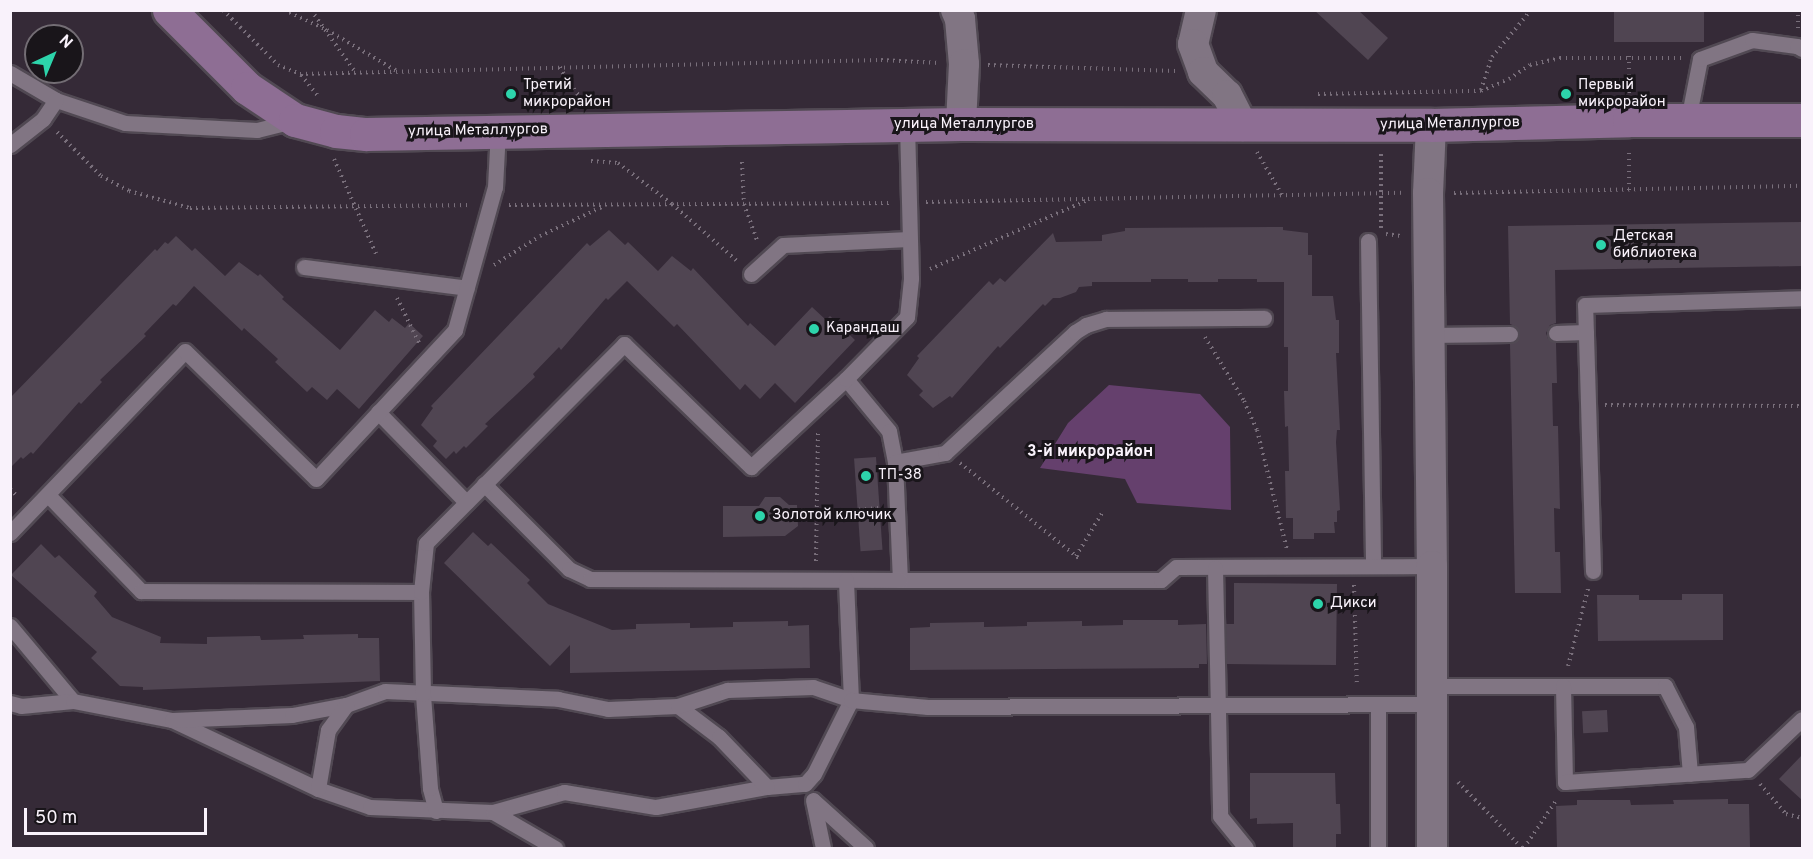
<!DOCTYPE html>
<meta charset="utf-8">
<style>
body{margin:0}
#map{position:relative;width:1813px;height:859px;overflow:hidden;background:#352a37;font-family:Overpass,sans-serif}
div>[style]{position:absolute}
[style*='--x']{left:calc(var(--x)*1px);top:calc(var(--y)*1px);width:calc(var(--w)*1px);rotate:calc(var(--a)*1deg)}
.green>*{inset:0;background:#65406d}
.building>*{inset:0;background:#504552;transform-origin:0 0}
.path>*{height:4px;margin-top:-2px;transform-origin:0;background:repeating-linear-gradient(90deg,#796f7b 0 1.5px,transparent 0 6px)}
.roads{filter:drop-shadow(2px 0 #514953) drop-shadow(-2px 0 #514953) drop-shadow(0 2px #514953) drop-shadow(0 -2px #514953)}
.lane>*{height:15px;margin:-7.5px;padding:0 7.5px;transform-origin:7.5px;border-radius:7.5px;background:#817583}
.street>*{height:30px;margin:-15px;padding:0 15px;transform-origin:15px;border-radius:15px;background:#817583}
.secondary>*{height:33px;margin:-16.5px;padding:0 16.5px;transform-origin:16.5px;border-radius:16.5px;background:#8e6e94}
.dots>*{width:16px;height:16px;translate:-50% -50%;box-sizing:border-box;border:3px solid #19151a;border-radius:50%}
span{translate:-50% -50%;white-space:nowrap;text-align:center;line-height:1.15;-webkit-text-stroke:6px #19151a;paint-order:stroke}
.poi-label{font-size:15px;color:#f9f2fb}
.left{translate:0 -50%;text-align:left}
.street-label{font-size:15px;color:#f9f2fb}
.neighbourhood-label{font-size:16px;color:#f9f2fb;font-weight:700}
.frame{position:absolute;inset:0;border:12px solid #f9f2fb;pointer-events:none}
.north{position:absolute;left:24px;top:24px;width:60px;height:60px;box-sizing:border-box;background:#19151a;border:2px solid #736d74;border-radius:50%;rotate:44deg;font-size:16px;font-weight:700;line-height:24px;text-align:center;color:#f9f2fb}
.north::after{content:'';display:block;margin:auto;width:21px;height:27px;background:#2dd4ab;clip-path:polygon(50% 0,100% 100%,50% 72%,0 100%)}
.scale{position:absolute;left:24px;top:808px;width:183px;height:27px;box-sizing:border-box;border:3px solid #f9f2fb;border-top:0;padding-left:8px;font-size:18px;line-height:21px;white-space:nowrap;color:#f9f2fb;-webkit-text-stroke:4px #19151a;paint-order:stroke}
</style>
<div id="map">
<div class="green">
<div style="clip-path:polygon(1109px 385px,1200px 394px,1230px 427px,1231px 510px,1137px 503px,1125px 479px,1040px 468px,1068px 423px)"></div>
</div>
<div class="building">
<div style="clip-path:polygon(1314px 10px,1358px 10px,1388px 38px,1368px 60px)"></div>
<div style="left:1614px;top:10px;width:90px;height:32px"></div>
<div style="clip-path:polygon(1803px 222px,1803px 266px,1555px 270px,1556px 323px,1550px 325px,1546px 333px,1548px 339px,1556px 343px,1557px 383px,1552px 383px,1553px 426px,1558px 426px,1560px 509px,1554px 508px,1555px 552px,1560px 552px,1561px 593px,1515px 593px,1510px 344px,1518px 339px,1520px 333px,1515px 326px,1510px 324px,1508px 226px)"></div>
<div style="clip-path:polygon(1283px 227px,1283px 230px,1308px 233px,1308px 255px,1312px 255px,1312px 296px,1333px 296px,1336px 320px,1339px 320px,1339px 353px,1336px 353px,1340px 430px,1337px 430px,1336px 442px,1340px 510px,1337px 511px,1337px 522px,1334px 522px,1335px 533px,1314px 533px,1314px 539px,1293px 539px,1293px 518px,1286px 518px,1285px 471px,1289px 471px,1288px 426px,1285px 427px,1284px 391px,1288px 391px,1288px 347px,1284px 347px,1284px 282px,1257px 282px,1257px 279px,1218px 279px,1218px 282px,1188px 282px,1188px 279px,1151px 279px,1151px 282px,1092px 282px,1092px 286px,1079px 287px,1076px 292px,1060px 298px,1053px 298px,1045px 306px,1043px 304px,1000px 348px,998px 346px,952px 398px,950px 396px,933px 408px,919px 395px,923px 391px,907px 375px,919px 358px,917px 356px,989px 281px,993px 285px,1000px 278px,1005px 282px,1053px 233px,1056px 242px,1102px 241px,1102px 235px,1125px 231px,1125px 228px)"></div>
<div style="clip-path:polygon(609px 230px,625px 245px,628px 242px,658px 271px,672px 256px,691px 271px,693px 268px,748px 326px,750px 323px,775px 346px,812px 307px,826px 320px,830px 316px,855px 340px,795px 403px,775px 383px,760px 399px,745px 384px,740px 390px,677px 324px,674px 327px,627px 281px,608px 300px,606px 298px,561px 350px,559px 347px,533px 374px,535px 377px,485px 424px,488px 426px,466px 448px,464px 446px,456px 454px,454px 451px,446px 459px,433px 446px,437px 441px,421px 425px,433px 408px,431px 406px,587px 243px,590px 246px)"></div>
<div style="clip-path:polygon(176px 236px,192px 251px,195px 248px,225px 276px,239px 262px,258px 276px,260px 274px,284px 297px,282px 299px,340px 350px,375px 310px,389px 322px,392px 318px,405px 328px,409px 323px,423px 336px,359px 409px,337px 389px,327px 400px,312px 387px,307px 392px,275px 362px,278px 359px,244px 328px,242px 331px,194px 286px,176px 306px,173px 304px,144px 334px,146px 336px,100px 380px,102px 382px,81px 404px,79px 402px,33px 454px,31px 452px,23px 459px,21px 457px,10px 468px,10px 398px,155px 249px,157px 251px,165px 242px,168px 244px)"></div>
<div style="left:876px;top:457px;width:93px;height:22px;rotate:86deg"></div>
<div style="clip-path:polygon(765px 497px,780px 497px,789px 505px,797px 505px,798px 526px,785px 536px,723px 537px,723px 506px,759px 506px)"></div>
<div style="clip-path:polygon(473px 532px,488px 546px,491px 543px,530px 580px,527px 583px,548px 604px,612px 630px,636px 629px,636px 624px,690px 623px,690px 628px,733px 627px,733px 622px,788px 621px,788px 626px,809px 625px,810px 668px,570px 673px,570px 645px,550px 666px,444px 563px)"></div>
<div style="clip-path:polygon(41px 544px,55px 558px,59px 555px,97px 592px,94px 596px,112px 617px,161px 637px,160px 643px,207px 644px,207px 637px,260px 636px,261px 640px,304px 639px,303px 635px,358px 634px,358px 638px,379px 638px,380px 681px,143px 690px,143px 687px,120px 686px,91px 658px,97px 652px,11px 575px)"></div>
<div style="clip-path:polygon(1234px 583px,1337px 584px,1336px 665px,1227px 664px,1226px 624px,1234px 624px)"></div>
<div style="clip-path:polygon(1682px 594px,1723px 594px,1723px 640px,1598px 641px,1597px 595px,1639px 595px,1639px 600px,1682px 600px)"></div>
<div style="clip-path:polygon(1123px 620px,1178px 620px,1178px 625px,1206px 624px,1207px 664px,1199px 664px,1199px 668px,910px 670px,910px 628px,930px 627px,930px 623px,984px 622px,984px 627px,1027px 626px,1027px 622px,1082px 621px,1082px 626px,1123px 625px)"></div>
<div style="left:1607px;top:710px;width:22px;height:25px;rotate:87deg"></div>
<div style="clip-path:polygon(1803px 754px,1803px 801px,1779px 779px)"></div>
<div style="clip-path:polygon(1250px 773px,1335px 773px,1336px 804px,1340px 804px,1341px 834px,1336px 834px,1336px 849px,1293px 849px,1293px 823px,1257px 824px,1257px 818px,1250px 819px)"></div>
<div style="clip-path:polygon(1728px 799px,1728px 804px,1749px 804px,1750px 847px,1557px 848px,1556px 806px,1577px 805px,1577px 800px,1630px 800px,1631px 805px,1674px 804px,1673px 800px)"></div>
</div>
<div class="path">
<div style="--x:223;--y:10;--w:78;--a:45"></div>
<div style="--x:278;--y:65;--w:24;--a:22"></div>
<div style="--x:300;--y:74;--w:581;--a:-1.38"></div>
<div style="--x:881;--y:60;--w:58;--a:3"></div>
<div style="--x:284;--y:10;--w:47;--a:24.9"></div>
<div style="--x:327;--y:30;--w:81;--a:30.4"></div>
<div style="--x:311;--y:10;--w:76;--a:54.6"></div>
<div style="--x:1798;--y:28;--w:18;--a:-90"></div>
<div style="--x:988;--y:65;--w:188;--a:1.8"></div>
<div style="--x:560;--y:67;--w:13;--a:63"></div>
<div style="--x:566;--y:79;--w:28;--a:52"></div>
<div style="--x:301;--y:75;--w:28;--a:51"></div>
<div style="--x:1481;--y:90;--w:35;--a:-72"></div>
<div style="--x:1492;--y:57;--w:61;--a:-50.3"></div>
<div style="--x:1629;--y:93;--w:37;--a:-90"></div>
<div style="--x:1318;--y:94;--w:163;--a:-1.1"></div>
<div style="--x:1481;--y:91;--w:30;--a:-23"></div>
<div style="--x:1509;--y:79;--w:25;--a:-34"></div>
<div style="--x:1530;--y:65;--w:31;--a:-13"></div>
<div style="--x:1560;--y:58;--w:121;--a:0"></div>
<div style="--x:57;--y:132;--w:62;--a:45"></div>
<div style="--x:101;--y:176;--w:32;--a:28"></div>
<div style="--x:129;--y:191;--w:63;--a:15.6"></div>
<div style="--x:190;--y:208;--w:282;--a:-0.6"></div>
<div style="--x:1257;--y:152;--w:50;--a:59.8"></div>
<div style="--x:334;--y:159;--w:106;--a:66.1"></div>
<div style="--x:591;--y:161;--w:27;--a:4"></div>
<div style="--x:618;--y:163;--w:68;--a:37.2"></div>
<div style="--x:672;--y:204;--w:86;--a:41.2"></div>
<div style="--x:742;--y:162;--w:42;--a:87.3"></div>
<div style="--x:744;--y:204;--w:41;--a:70.3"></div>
<div style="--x:1629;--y:190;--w:41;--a:-90"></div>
<div style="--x:1454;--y:193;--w:348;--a:-1.2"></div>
<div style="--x:926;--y:202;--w:476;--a:-1.1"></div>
<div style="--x:509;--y:205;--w:383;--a:-0.3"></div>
<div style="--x:1381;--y:228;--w:76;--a:-90"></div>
<div style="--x:1386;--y:234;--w:15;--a:8"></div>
<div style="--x:494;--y:265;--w:54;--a:-32.2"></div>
<div style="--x:540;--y:236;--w:71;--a:-25.1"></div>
<div style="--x:930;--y:269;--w:170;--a:-23.6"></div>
<div style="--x:397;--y:298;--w:50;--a:63.9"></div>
<div style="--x:1205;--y:337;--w:75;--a:58.6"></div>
<div style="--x:1244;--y:401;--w:32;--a:66"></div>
<div style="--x:1257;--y:430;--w:123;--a:75.9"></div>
<div style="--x:1605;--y:405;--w:197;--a:0.3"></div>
<div style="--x:960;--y:463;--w:155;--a:38.7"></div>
<div style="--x:10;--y:489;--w:11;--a:45"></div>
<div style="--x:817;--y:513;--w:62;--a:-4.6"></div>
<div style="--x:1076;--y:556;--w:50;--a:-58.8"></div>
<div style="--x:816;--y:561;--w:130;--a:-89.1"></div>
<div style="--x:1354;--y:585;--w:101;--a:88.3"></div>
<div style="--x:1568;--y:666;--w:80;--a:-75.4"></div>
<div style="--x:1458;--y:782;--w:92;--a:45.9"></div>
<div style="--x:1760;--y:784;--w:40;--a:49"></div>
<div style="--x:1786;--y:814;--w:16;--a:14"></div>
<div style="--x:1524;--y:848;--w:59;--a:-56"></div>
</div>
<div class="roads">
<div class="lane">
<div style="--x:10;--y:73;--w:53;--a:30.4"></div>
<div style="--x:56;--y:100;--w:73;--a:18.4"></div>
<div style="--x:125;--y:123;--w:132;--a:3"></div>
<div style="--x:257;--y:130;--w:36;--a:-14"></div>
<div style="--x:1688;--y:120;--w:62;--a:-78.9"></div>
<div style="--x:1700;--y:59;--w:55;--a:-20.1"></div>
<div style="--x:1752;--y:40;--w:45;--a:7.6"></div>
<div style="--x:1797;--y:46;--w:6;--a:31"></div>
<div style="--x:10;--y:145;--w:42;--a:-38.2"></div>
<div style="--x:43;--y:119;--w:23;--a:-56"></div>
<div style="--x:1368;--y:241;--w:325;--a:89.1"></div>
<div style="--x:304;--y:267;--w:164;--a:7.3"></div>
<div style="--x:751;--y:274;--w:43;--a:-42.2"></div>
<div style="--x:783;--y:245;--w:126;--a:-2.7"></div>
<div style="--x:1556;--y:333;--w:30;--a:-2"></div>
<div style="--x:1429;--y:335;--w:81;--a:-0.7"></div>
<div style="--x:846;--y:379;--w:67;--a:50.4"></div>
<div style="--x:889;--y:431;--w:32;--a:79"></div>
<div style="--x:895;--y:462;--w:118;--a:87.6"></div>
<div style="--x:900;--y:580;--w:261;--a:0"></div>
<div style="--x:1161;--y:580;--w:20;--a:-41"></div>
<div style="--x:1176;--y:567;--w:256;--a:-0.2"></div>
<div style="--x:378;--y:412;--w:126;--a:45.6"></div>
<div style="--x:895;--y:462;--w:51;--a:-10.2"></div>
<div style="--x:945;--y:453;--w:178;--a:-42.9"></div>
<div style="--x:1075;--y:332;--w:13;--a:-32"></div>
<div style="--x:1086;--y:325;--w:21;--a:-17"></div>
<div style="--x:1106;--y:319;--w:158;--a:-0.4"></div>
<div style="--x:484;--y:484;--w:120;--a:45"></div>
<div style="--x:569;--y:569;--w:23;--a:25"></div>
<div style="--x:590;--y:579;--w:310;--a:0.2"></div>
<div style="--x:48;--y:495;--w:134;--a:45.9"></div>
<div style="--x:141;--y:591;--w:280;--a:0.2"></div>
<div style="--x:10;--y:533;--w:252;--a:-46.1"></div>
<div style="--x:185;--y:351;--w:183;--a:44.3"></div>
<div style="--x:316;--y:479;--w:204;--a:-47"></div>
<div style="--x:455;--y:330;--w:148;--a:-74.4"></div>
<div style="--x:495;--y:187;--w:57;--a:-87"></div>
<div style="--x:1215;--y:568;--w:248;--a:88.8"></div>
<div style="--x:1220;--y:816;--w:41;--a:50.9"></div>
<div style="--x:1593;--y:571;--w:266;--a:-91.7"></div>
<div style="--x:1585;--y:305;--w:217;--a:-1.8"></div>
<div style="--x:10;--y:626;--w:98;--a:50"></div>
<div style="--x:1433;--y:686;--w:232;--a:0"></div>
<div style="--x:1665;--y:686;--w:46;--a:62.9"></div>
<div style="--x:1686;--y:727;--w:47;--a:85.1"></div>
<div style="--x:1563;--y:686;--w:96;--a:88.8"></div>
<div style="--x:1565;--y:782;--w:183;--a:-3.8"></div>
<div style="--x:1748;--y:770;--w:74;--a:-43.4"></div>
<div style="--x:10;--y:703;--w:11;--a:15"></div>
<div style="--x:21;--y:706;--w:52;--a:-5.5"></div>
<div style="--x:73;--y:701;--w:101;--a:10.9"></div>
<div style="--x:172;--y:720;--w:161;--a:25.3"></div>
<div style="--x:318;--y:789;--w:55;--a:19.1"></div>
<div style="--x:370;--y:807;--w:123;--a:2.3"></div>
<div style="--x:493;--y:812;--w:74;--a:-15.7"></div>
<div style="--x:564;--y:792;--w:93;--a:9.3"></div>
<div style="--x:656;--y:807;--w:113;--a:-10.2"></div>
<div style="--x:767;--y:787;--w:38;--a:-5"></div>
<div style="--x:805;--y:784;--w:13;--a:-48"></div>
<div style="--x:814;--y:774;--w:83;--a:-63.4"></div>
<div style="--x:851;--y:700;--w:120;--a:-92.4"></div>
<div style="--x:1378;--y:704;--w:144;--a:90"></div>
<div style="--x:678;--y:706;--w:51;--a:37.1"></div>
<div style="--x:719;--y:737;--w:69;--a:46.2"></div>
<div style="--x:172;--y:720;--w:120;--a:-2.4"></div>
<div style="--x:292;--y:715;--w:55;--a:-10.5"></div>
<div style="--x:346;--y:705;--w:41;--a:-19.7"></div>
<div style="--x:385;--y:691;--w:173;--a:2.6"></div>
<div style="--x:558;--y:699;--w:51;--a:11.3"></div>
<div style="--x:608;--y:709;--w:70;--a:-2.5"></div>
<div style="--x:678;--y:706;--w:52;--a:-18.1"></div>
<div style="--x:727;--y:690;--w:86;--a:-2"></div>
<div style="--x:813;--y:687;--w:40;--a:18.9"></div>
<div style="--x:851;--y:700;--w:77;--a:5.2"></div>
<div style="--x:928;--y:707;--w:505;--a:-0.34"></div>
<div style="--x:318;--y:789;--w:60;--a:-80.4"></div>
<div style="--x:328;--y:730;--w:31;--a:-54"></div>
<div style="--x:813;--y:800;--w:49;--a:78.2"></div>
<div style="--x:814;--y:801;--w:70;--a:42.1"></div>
<div style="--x:436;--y:811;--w:24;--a:-105"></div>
<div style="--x:430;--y:788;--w:94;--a:-94.3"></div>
<div style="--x:423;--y:694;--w:102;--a:-91.1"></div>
<div style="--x:421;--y:592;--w:49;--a:-84.2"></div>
<div style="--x:426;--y:543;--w:281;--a:-45.1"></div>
<div style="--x:624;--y:344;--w:177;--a:44.1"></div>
<div style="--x:751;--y:467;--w:129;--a:-42.8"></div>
<div style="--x:846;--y:379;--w:87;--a:-45.5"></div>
<div style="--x:907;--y:317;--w:39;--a:-84"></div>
<div style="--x:911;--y:278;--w:153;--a:-91.5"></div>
<div style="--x:493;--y:812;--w:72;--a:30.1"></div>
</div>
<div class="street">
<div style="--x:956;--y:10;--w:10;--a:66"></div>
<div style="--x:960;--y:19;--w:45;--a:84.9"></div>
<div style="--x:964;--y:64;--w:60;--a:92.9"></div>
<div style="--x:1201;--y:10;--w:35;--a:103"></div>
<div style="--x:1193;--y:44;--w:30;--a:70"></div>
<div style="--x:1203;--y:72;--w:33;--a:44"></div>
<div style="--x:1227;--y:95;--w:35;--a:63"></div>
<div style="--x:1431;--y:125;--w:68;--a:92.5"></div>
<div style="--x:1428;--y:193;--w:373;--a:89.4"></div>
<div style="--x:1432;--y:566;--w:282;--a:90"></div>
</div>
<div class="secondary">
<div style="--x:169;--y:10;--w:110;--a:45"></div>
<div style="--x:247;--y:88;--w:58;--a:33.7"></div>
<div style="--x:295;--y:120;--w:42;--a:15"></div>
<div style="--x:336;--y:131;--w:30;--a:6"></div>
<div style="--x:366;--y:134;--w:595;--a:-0.96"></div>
<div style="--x:961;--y:124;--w:470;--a:0.1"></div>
<div style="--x:1431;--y:125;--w:198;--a:-1.4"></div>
<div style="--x:1629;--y:120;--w:173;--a:0"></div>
</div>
</div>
<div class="dots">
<div style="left:511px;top:94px;background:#2dd4ab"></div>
<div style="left:1566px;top:94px;background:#2dd4ab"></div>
<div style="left:1601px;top:245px;background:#2dd4ab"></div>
<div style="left:814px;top:329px;background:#2dd4ab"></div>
<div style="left:866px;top:476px;background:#2dd4ab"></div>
<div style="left:760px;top:516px;background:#2dd4ab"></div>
<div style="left:1318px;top:604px;background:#2dd4ab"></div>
</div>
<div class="poi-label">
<span class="left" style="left:523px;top:94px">Третий<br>микрорайон</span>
<span class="left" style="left:1578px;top:94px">Первый<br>микрорайон</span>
<span class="left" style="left:1613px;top:245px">Детская<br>библиотека</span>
<span class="left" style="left:826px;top:329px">Карандаш</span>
<span class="left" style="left:878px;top:476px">ТП-38</span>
<span class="left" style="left:772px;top:516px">Золотой ключик</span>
<span class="left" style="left:1330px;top:604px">Дикси</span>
</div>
<div class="street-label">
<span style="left:1450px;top:124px;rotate:-1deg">улица Металлургов</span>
<span style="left:964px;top:125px">улица Металлургов</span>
<span style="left:478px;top:131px;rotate:-1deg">улица Металлургов</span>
</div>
<div class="neighbourhood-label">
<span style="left:1090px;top:452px">3-й микрорайон</span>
</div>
<div class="frame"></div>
<div class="north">N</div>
<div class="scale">50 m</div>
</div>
